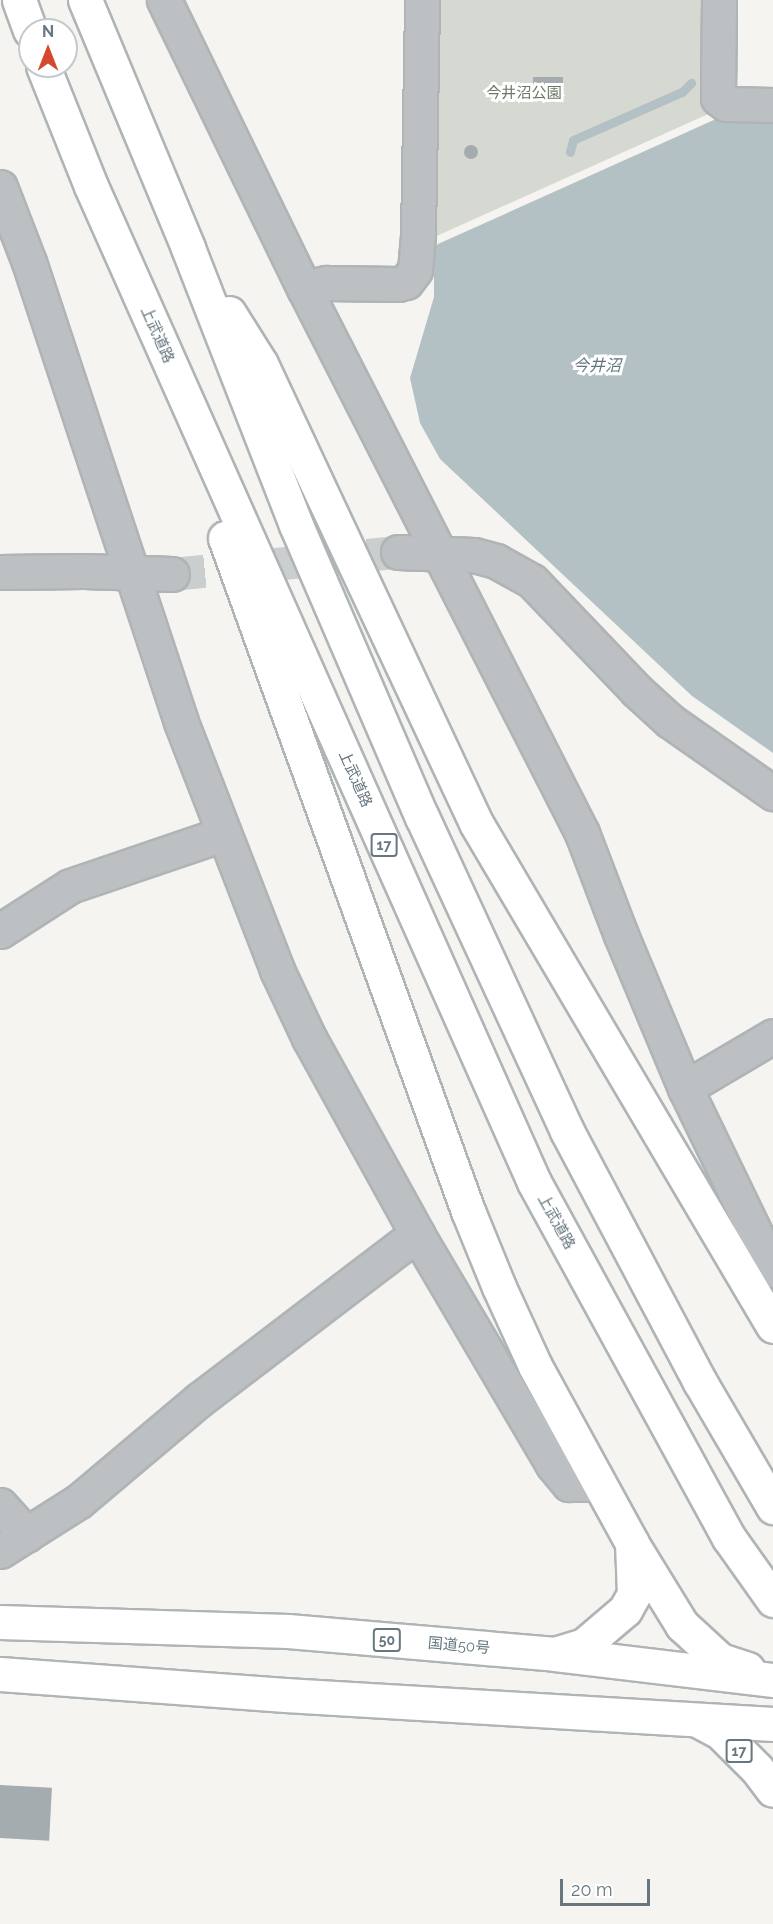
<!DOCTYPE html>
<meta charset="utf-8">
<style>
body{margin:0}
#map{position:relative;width:773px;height:1924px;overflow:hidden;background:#f5f4f1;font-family:Raleway,"Noto Sans JP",sans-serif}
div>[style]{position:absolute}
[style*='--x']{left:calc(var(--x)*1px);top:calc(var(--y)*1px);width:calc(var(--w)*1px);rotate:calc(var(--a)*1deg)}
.green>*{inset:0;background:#d5d9d1}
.water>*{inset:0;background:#b4c1c4}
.stream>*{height:9px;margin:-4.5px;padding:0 4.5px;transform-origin:4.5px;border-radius:4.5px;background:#b4c1c4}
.building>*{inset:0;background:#a4acb0;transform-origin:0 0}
.round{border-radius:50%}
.minor-tunnel>*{height:33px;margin-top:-16.5px;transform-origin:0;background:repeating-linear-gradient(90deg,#cacecf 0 33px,transparent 0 49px)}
.roads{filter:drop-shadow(2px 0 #afb4b6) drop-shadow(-2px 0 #afb4b6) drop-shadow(0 2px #afb4b6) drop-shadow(0 -2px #afb4b6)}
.minor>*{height:33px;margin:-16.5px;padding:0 16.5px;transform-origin:16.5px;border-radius:16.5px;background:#bcc0c3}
.highway>*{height:33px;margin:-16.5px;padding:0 16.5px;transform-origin:16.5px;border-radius:16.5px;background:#fff}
span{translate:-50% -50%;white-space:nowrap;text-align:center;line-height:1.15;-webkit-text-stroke:6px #fff;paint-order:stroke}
.shield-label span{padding:2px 4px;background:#fff;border:2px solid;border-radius:4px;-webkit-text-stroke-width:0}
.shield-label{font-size:14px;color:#667780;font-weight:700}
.park-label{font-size:15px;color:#6a7864}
.street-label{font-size:15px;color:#667780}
.water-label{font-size:16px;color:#62787d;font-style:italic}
.north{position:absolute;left:18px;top:18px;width:60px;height:60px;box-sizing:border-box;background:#fff;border:2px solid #c2c9cc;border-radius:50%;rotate:0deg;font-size:16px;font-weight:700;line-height:24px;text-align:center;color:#667780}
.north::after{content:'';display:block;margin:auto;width:21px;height:27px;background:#d54931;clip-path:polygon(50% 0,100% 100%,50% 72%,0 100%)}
.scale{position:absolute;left:560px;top:1879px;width:90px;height:27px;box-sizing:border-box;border:3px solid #667780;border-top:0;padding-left:8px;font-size:18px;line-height:21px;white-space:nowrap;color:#667780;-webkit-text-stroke:4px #fff;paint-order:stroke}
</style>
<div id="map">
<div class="green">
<div style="clip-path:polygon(429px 0,710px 0,715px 111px,430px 239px)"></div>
</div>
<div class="water">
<div style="clip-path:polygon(716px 119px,773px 121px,773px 753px,692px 696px,440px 459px,420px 423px,410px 378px,434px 297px,434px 248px,438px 244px)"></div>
</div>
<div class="stream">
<div style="--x:570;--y:152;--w:12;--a:-76"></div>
<div style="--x:573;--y:140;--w:119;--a:-23.8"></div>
<div style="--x:682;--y:92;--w:13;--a:-45"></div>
</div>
<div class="building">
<div style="left:533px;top:77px;width:30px;height:20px"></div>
<div class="round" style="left:464px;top:145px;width:14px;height:14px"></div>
<div style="left:0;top:1785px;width:52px;height:53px;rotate:3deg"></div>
</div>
<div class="minor-tunnel">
<div style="--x:172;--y:574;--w:227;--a:-5.6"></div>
</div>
<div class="roads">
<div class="minor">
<div style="--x:164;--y:0;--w:320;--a:64.1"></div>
<div style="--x:304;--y:288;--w:612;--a:62.97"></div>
<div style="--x:582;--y:833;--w:109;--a:69.1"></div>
<div style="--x:621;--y:935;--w:166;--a:67.3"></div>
<div style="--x:685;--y:1088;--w:202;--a:64.2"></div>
<div style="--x:719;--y:0;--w:98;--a:90.6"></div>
<div style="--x:718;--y:98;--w:10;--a:37"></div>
<div style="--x:726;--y:104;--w:47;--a:1.2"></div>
<div style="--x:0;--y:187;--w:80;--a:68.9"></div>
<div style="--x:29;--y:262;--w:484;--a:71.7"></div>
<div style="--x:181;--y:722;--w:266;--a:68.8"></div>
<div style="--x:277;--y:970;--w:75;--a:64.8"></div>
<div style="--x:309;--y:1038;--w:224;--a:61.1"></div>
<div style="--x:417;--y:1234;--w:268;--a:59.5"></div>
<div style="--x:553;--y:1465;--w:25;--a:50"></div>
<div style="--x:569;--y:1484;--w:15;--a:0"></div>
<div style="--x:584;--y:1484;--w:13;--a:-39"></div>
<div style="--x:304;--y:288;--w:23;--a:-13"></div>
<div style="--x:326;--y:283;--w:72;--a:0.8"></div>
<div style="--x:398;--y:284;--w:8;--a:-14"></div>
<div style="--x:406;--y:282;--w:15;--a:-53"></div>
<div style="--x:415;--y:270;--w:36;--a:-85"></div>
<div style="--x:418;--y:234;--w:234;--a:-89"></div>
<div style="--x:398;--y:552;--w:76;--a:2.3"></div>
<div style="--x:474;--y:555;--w:23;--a:15"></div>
<div style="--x:496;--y:561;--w:41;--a:29.1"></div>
<div style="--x:532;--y:581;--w:151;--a:46.3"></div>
<div style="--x:636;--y:690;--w:46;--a:42.4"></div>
<div style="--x:670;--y:721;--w:126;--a:35"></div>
<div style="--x:0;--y:572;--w:84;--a:-0.7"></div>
<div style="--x:84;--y:571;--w:88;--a:2"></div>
<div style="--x:0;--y:931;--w:83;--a:-32.7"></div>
<div style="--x:70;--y:886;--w:162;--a:-18.8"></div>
<div style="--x:685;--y:1088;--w:102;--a:-30.6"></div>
<div style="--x:0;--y:1505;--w:40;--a:48"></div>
<div style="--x:0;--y:1551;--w:93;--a:-32.3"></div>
<div style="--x:79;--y:1501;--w:157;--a:-40.1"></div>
<div style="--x:199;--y:1400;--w:274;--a:-37.3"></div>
</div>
<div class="highway">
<div style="--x:19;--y:0;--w:32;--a:70"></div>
<div style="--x:85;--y:0;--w:269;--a:67.4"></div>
<div style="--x:188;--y:248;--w:297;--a:68.7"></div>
<div style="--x:296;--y:525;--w:318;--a:66.7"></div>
<div style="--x:422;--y:817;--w:346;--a:65.2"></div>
<div style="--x:567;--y:1131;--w:284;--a:62.1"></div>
<div style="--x:700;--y:1382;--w:145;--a:59.7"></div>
<div style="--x:43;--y:66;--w:129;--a:68.2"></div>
<div style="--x:91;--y:186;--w:1090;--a:66.02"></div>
<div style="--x:534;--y:1182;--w:406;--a:61.3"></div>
<div style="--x:729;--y:1538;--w:76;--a:54.6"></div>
<div style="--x:229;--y:313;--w:60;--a:57.9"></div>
<div style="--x:261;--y:364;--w:507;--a:64.9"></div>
<div style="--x:476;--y:823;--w:584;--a:59.44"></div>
<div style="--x:225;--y:538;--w:716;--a:70.15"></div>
<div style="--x:468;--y:1211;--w:82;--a:67.8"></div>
<div style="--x:499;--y:1287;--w:87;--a:65.5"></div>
<div style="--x:535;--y:1366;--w:202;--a:61.3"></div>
<div style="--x:632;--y:1543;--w:51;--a:87.8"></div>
<div style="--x:634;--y:1594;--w:18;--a:119"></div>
<div style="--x:625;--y:1610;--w:54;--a:139.5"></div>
<div style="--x:584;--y:1645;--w:30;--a:163"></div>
<div style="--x:634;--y:1547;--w:92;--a:58.4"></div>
<div style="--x:682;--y:1625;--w:52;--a:42.6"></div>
<div style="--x:720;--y:1660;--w:29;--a:18"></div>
<div style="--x:0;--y:1622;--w:288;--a:1.8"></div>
<div style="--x:288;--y:1631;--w:268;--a:4.9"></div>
<div style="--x:555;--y:1654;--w:220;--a:6.8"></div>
<div style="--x:0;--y:1674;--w:286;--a:4.2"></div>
<div style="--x:285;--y:1695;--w:489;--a:3.4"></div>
<div style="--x:697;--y:1720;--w:26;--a:28"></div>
<div style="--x:720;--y:1732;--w:52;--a:45"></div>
<div style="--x:757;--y:1769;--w:26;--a:53"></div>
</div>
</div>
<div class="shield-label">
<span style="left:384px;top:845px">17</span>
<span style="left:387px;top:1640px">50</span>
<span style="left:739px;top:1751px">17</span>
</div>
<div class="park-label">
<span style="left:524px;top:94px">今井沼公園</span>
</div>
<div class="street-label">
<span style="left:157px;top:335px;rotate:66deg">上武道路</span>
<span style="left:355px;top:779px;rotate:66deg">上武道路</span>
<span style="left:556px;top:1222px;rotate:61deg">上武道路</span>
<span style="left:459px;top:1646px;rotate:5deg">国道50号</span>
</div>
<div class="water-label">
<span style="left:597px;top:366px">今井沼</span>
</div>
<div class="north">N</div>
<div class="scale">20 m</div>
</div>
